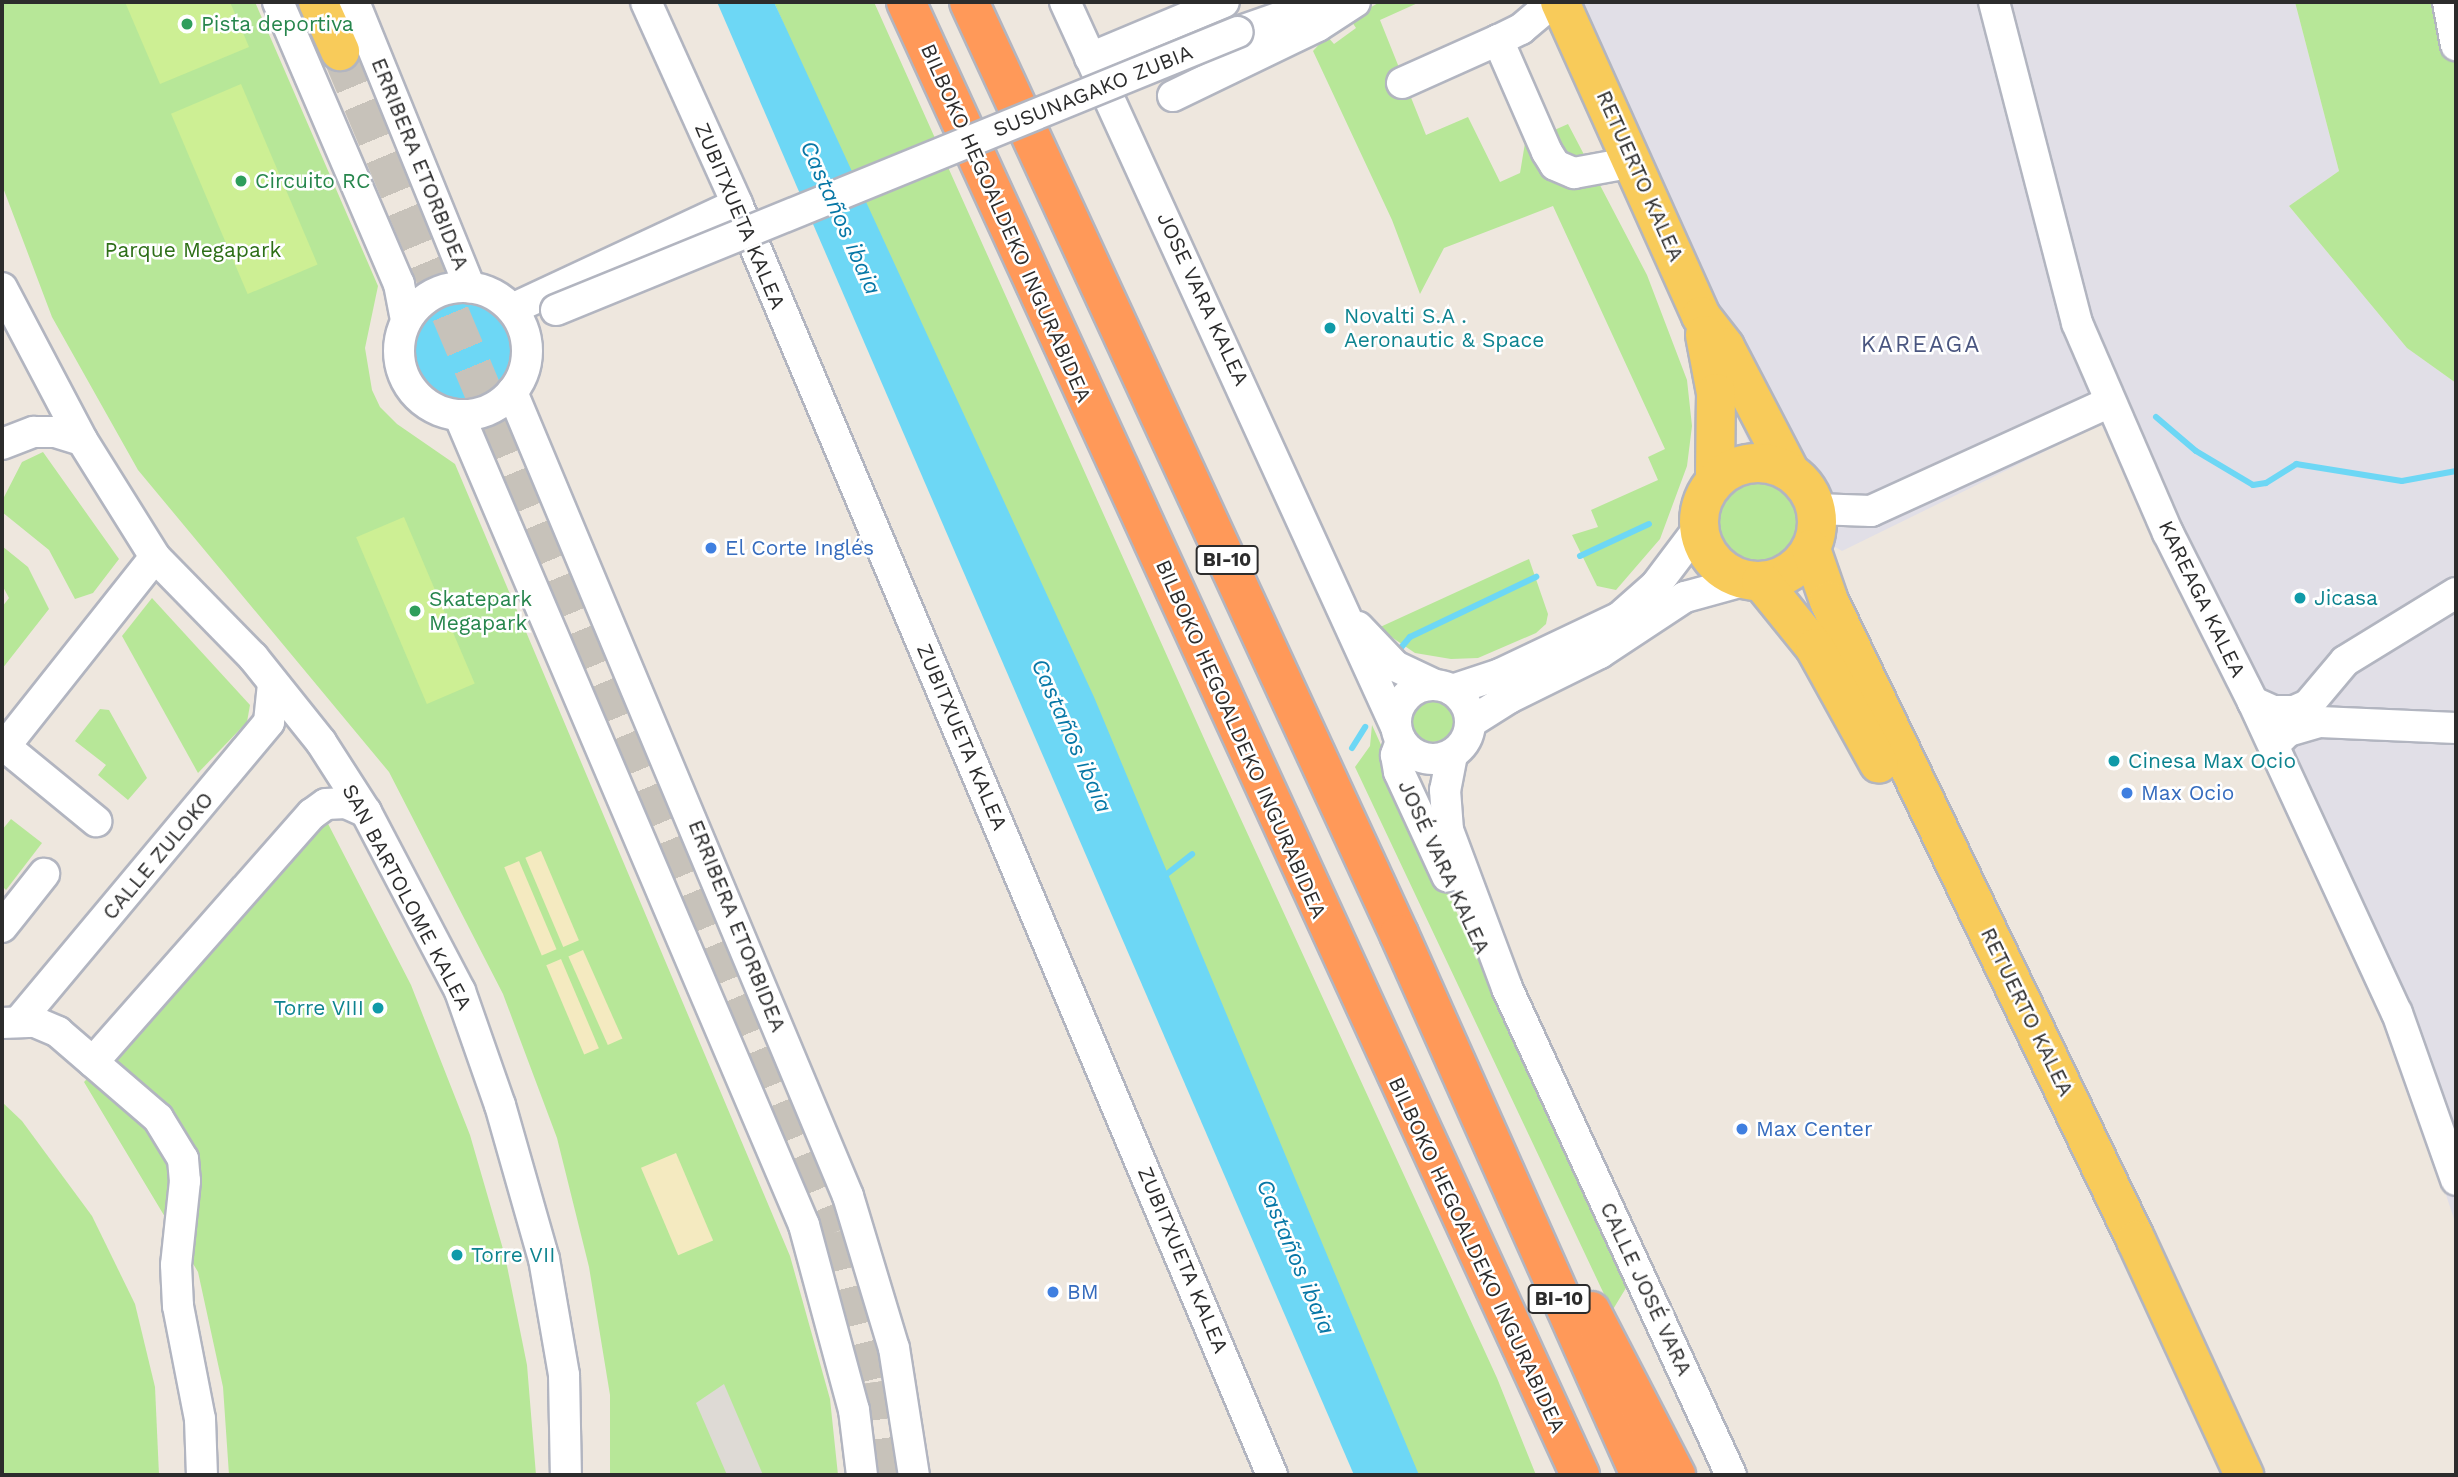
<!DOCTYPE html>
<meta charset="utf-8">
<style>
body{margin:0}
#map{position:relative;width:2458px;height:1477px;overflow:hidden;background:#eee7de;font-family:"Work Sans",sans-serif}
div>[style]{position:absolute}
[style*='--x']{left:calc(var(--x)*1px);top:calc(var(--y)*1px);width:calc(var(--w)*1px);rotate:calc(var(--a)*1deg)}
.industrial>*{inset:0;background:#e1dfe7}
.green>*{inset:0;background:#b7e798}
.round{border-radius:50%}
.sand>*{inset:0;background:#f4eac0;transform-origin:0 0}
.pitch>*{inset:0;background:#cdef94;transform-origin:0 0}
.plaza>*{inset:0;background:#dedad5}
.water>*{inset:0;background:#6dd7f5}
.stream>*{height:6px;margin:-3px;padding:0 3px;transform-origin:3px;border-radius:3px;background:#6dd7f5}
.major-tunnel>*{height:38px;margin-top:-19px;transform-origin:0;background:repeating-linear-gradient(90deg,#c7c2ba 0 38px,transparent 0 57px)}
.roads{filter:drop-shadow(2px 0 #b2b5c0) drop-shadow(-2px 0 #b2b5c0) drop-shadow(0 2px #b2b5c0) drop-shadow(0 -2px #b2b5c0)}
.minor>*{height:30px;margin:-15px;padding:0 15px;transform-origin:15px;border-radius:15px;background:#fff}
.minor>.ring{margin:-15px;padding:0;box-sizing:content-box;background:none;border:30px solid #fff;border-radius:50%}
.major>*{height:38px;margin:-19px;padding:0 19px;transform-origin:19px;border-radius:19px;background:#f8cb5a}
.major>.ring{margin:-19px;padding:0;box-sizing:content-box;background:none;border:38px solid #f8cb5a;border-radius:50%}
.highway>*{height:38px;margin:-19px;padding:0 19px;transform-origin:19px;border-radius:19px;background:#ff9959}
.bridges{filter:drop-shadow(2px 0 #b2b5c0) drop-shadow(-2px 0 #b2b5c0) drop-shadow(0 2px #b2b5c0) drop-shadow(0 -2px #b2b5c0)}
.minor-bridge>*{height:30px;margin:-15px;padding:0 15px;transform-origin:15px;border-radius:15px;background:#fff}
.dots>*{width:19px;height:19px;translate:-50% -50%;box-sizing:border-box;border:4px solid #fff;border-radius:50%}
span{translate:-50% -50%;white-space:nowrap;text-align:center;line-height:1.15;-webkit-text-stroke:5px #fff;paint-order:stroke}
.shield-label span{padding:2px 5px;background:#fff;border:2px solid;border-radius:5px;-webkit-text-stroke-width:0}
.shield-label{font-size:19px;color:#2c2c2c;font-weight:700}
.leisure-label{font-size:21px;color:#27864d}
.left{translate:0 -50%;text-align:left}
.street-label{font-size:21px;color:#2c2c2c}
.park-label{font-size:21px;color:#2d6e17}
.culture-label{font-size:21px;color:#0d838f}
.right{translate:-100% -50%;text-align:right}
.shop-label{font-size:21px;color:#366cbe}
.water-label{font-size:23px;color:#0777a6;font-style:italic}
.neighbourhood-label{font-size:23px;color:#4a5680;letter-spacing:2px}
.frame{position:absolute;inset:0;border:4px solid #2c2c2c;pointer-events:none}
</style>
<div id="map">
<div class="industrial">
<div style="clip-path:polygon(1566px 2px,2295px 2px,2339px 171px,2289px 206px,2407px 348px,2456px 383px,2456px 1225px,2388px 1020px,2101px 424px,1842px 551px,1777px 511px)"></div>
</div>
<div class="green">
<div style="clip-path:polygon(2px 2px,255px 2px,378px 286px,365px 348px,372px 390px,380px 407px,397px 424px,455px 464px,790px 1256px,830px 1399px,838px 1475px,610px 1475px,610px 1395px,589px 1267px,557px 1138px,503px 994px,389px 772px,138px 470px,52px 317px,2px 185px)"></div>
<div style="clip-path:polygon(774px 2px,874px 2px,1211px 754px,1497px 1378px,1536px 1475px,1417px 1475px)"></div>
<div style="clip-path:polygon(1380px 2px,1420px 2px,1380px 20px,1426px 135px,1468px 117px,1500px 182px,1520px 173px,1525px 143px,1568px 124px,1647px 275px,1687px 380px,1692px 426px,1687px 466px,1660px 539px,1616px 590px,1597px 586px,1572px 535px,1598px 527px,1591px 510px,1658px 480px,1648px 457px,1665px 449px,1553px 206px,1444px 248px,1420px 294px,1392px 220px,1313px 51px,1327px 36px,1334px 44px,1356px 28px,1350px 19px)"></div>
<div style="clip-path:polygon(2295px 2px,2456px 2px,2456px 383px,2407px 348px,2289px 206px,2339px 171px)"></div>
<div style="clip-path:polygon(43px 452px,119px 559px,93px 593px,75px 599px,49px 550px,2px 512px,2px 501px,22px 462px)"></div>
<div class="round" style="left:1713px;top:476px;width:90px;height:90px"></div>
<div style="clip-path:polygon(2px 546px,28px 567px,49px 609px,2px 669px,2px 607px,9px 598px,2px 585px)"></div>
<div style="clip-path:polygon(1529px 559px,1548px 614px,1546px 624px,1536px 633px,1478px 658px,1451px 659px,1415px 653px,1378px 628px)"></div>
<div style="clip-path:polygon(152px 598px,250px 705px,247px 722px,198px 773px,122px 636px)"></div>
<div class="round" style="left:1410px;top:698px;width:44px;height:44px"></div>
<div style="clip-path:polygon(100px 709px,109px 710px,147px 778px,128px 800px,98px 775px,106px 765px,75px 741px)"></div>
<div style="clip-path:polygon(1372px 725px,1514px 1039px,1632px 1278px,1612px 1311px,1355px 767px,1370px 746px)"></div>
<div style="clip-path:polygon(323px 814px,411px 985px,470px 1135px,505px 1256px,527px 1365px,536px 1475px,229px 1475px,223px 1387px,198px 1272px,84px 1082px,167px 997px)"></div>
<div style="clip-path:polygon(11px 819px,42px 843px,6px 890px,2px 886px,2px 830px)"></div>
<div style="clip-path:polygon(2px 1102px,22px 1121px,92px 1216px,135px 1304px,155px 1387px,159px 1475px,2px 1475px)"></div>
</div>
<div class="sand">
<div style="left:541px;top:851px;width:97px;height:17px;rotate:67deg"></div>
<div style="left:519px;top:861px;width:96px;height:16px;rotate:67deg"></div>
<div style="left:583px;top:950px;width:97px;height:16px;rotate:66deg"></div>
<div style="left:561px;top:959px;width:97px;height:16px;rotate:67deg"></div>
<div style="left:676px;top:1153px;width:95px;height:38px;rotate:67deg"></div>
</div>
<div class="pitch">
<div style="clip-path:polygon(125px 2px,230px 2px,249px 47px,160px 84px)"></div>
<div style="left:241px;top:84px;width:196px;height:76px;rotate:67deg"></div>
<div style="left:404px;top:517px;width:181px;height:52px;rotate:67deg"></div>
</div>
<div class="plaza">
<div style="clip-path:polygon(724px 1384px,763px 1475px,727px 1475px,696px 1403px)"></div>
</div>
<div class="water">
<div style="clip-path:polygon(717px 2px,774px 2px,1094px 697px,1419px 1475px,1354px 1475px)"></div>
<div class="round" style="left:414px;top:302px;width:98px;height:98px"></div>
</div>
<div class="stream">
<div style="--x:2156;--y:417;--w:52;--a:40.4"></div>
<div style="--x:2196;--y:451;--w:66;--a:30.8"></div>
<div style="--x:2253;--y:485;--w:13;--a:-9"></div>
<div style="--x:2266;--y:483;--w:36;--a:-32"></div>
<div style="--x:2296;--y:464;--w:107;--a:9.1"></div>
<div style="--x:2402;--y:481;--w:55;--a:-10.5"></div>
<div style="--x:1580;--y:556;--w:76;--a:-24.9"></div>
<div style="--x:1399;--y:650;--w:17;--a:-50"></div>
<div style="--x:1410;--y:637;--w:140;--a:-25.5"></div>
<div style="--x:1352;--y:748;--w:25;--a:-58"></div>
<div style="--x:1163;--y:877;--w:37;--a:-38"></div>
</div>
<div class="major-tunnel">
<div style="--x:340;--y:51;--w:1281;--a:67.22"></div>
<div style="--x:836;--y:1232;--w:155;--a:75.8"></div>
<div style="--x:874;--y:1382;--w:94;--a:82"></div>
</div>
<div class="roads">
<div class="minor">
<div style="--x:278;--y:2;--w:307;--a:66.8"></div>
<div style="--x:399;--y:284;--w:37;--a:79"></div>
<div style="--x:354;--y:2;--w:308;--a:67.9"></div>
<div style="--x:646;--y:2;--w:222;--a:65.7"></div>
<div style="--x:737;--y:204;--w:1379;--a:67.17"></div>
<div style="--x:1065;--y:2;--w:797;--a:65.46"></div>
<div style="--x:1553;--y:2;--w:42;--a:139.8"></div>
<div style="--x:1521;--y:29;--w:25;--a:154"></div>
<div style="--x:1498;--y:40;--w:122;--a:66.4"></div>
<div style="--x:1547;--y:152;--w:15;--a:58"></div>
<div style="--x:1555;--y:165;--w:21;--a:23"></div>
<div style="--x:1574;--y:173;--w:61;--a:-10.4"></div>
<div style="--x:1994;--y:2;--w:332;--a:75.5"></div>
<div style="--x:2077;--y:323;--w:229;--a:66.6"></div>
<div style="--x:2168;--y:533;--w:189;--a:63.3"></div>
<div style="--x:2253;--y:702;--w:343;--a:65.2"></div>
<div style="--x:2397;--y:1013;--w:177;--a:70.5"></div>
<div style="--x:2448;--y:2;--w:44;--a:79.5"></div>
<div style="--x:1238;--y:32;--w:90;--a:-19.4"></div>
<div style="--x:1090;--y:58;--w:145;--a:-22.7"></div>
<div style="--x:1402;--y:83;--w:105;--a:-24.1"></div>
<div style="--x:1173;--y:96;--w:161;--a:-25.8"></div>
<div style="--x:1318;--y:26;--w:44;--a:-33"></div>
<div class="ring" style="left:399px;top:287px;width:98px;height:98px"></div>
<div style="--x:2;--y:288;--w:172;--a:62.2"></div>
<div style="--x:82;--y:440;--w:138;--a:58"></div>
<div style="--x:155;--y:557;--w:140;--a:45.6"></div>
<div style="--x:253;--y:657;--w:109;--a:51.3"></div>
<div style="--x:321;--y:742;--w:83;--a:57.3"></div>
<div style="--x:366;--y:812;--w:202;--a:62.3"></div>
<div style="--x:460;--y:991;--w:121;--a:70.7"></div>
<div style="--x:500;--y:1105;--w:160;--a:74.1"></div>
<div style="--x:544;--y:1259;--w:118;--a:80.2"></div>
<div style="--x:564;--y:1375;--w:100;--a:88.9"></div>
<div style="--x:512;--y:309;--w:248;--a:-25"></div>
<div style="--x:512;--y:392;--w:871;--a:67.32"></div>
<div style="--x:848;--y:1196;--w:159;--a:73.2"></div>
<div style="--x:894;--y:1348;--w:129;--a:81.1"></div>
<div style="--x:459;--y:415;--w:880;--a:66.93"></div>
<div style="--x:804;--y:1225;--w:192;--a:74.9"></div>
<div style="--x:854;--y:1410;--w:65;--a:83"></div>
<div style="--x:2;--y:444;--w:34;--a:-21"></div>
<div style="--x:34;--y:432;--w:21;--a:0"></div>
<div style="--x:55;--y:432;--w:28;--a:17"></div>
<div style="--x:1816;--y:509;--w:55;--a:2.1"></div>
<div style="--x:1871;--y:511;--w:263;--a:-24.5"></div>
<div style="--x:1358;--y:627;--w:54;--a:46.5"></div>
<div style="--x:1395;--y:666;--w:44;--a:25.4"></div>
<div class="ring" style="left:1396px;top:685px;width:44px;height:44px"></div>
<div style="--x:1452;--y:690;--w:51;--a:-18.4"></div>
<div style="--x:1500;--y:674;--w:133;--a:-25.4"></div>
<div style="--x:1620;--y:617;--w:48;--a:-41.6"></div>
<div style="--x:1656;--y:585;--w:71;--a:-53"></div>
<div style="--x:2253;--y:702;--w:22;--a:24"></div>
<div style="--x:2273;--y:711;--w:21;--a:0"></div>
<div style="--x:2294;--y:711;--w:15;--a:-23"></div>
<div style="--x:2308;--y:705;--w:57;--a:-49.9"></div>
<div style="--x:2345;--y:661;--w:130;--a:-31.5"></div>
<div style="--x:1471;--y:722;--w:45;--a:-32.3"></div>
<div style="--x:1509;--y:698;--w:102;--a:-26.3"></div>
<div style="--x:1600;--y:653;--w:102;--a:-33.4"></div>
<div style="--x:1685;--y:597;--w:64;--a:-15.3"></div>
<div style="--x:2281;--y:738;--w:10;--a:-45"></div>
<div style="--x:2288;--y:731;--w:33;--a:-16"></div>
<div style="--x:2320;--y:722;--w:136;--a:2.5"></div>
<div style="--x:1401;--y:741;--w:15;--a:110"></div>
<div style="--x:1396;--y:755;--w:17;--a:80"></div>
<div style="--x:1399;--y:772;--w:115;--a:65.2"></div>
<div style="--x:2;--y:744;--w:122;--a:39.3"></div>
<div style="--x:2;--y:750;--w:246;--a:-51.6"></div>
<div style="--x:1452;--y:755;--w:36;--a:101"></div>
<div style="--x:1445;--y:790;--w:40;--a:85.7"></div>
<div style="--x:1448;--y:830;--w:169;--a:69.5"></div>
<div style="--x:1507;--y:988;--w:536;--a:65.3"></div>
<div style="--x:2;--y:927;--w:68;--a:-51.6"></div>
<div style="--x:20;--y:1020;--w:388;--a:-50.1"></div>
<div style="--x:269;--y:722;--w:39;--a:-84"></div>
<div style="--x:2;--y:1023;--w:33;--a:-2"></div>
<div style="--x:35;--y:1022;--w:25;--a:23"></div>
<div style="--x:58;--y:1032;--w:132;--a:40.7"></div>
<div style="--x:158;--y:1118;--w:48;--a:58.6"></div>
<div style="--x:183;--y:1159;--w:22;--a:85"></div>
<div style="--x:185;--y:1181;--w:84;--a:96.1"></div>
<div style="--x:176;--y:1265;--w:41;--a:87.2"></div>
<div style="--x:178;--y:1306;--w:115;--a:79"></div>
<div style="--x:200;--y:1419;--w:56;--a:88"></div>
<div style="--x:93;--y:1062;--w:331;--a:-48.6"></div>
<div style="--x:312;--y:814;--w:17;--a:-36"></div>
<div style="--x:326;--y:804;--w:20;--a:-3"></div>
<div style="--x:346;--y:803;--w:22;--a:24"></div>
</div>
<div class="major">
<div style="--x:318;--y:2;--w:54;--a:65.8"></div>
<div style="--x:1560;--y:2;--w:344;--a:65.8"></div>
<div style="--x:1701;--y:316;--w:39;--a:52"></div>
<div style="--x:1725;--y:347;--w:141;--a:62.5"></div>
<div style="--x:1705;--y:335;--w:59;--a:79.3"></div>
<div style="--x:1716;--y:393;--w:87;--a:90.7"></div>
<div class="ring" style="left:1699px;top:463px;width:80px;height:80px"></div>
<div style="--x:1811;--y:549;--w:55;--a:70.9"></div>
<div style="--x:1829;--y:601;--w:709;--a:64.34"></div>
<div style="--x:2136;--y:1240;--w:259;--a:65.3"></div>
<div style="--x:1761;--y:581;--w:86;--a:51.1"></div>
<div style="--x:1815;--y:648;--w:132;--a:61.1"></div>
</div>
<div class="highway">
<div style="--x:906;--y:2;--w:1620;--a:65.41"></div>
<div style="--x:969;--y:2;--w:1026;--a:65.23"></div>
<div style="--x:1399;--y:934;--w:592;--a:65.99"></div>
<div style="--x:1591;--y:1311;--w:185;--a:62.6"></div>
</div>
</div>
<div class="bridges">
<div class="minor-bridge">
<div style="--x:556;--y:310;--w:736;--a:-22.18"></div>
</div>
</div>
<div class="dots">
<div style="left:187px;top:24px;background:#2e9e5b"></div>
<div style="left:241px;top:181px;background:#2e9e5b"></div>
<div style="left:1330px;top:328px;background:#0f9aa8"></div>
<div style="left:711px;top:548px;background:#3f7fe0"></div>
<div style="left:2300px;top:598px;background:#0f9aa8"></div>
<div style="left:415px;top:611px;background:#2e9e5b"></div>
<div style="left:2114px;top:761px;background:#0f9aa8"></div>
<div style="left:2127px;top:793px;background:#3f7fe0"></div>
<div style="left:378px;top:1008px;background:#0f9aa8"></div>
<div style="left:1742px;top:1129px;background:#3f7fe0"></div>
<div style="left:457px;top:1255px;background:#0f9aa8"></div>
<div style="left:1053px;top:1292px;background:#3f7fe0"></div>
</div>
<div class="shield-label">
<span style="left:1227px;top:560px">BI-10</span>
<span style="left:1559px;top:1299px">BI-10</span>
</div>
<div class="leisure-label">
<span class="left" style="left:201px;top:24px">Pista deportiva</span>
<span class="left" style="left:255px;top:181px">Circuito RC</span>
<span class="left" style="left:429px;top:611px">Skatepark<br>Megapark</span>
</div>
<div class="street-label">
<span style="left:1093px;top:91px;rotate:-22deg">SUSUNAGAKO ZUBIA</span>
<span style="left:420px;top:164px;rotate:68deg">ERRIBERA ETORBIDEA</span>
<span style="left:1640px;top:176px;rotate:66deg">RETUERTO KALEA</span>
<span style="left:740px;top:216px;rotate:67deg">ZUBITXUETA KALEA</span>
<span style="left:1006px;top:223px;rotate:66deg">BILBOKO HEGOALDEKO INGURABIDEA</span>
<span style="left:1203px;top:299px;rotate:65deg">JOSE VARA KALEA</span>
<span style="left:2202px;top:599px;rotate:64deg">KAREAGA KALEA</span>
<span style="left:962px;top:737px;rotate:67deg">ZUBITXUETA KALEA</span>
<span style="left:1241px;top:739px;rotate:66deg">BILBOKO HEGOALDEKO INGURABIDEA</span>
<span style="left:158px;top:856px;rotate:-50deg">CALLE ZULOKO</span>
<span style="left:1444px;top:867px;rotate:65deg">JOSÉ VARA KALEA</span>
<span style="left:407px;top:897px;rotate:62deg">SAN BARTOLOME KALEA</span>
<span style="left:737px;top:926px;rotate:68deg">ERRIBERA ETORBIDEA</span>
<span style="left:2027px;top:1012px;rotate:64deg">RETUERTO KALEA</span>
<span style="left:1477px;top:1255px;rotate:65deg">BILBOKO HEGOALDEKO INGURABIDEA</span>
<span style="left:1183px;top:1260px;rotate:67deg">ZUBITXUETA KALEA</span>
<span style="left:1646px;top:1289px;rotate:65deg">CALLE JOSÉ VARA</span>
</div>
<div class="park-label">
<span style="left:193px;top:250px">Parque Megapark</span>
</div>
<div class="culture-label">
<span class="left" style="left:1344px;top:328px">Novalti S.A .<br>Aeronautic &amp; Space</span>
<span class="left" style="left:2314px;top:598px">Jicasa</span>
<span class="left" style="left:2128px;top:761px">Cinesa Max Ocio</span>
<span class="right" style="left:364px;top:1008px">Torre VIII</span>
<span class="left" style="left:471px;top:1255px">Torre VII</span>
</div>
<div class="shop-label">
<span class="left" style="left:725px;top:548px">El Corte Inglés</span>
<span class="left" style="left:2141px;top:793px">Max Ocio</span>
<span class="left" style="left:1756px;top:1129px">Max Center</span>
<span class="left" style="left:1067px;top:1292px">BM</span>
</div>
<div class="water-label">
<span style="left:840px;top:218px;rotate:66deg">Castaños ibaia</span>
<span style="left:1071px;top:736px;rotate:66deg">Castaños ibaia</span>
<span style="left:1295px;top:1257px;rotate:67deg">Castaños ibaia</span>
</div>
<div class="neighbourhood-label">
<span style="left:1921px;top:345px">KAREAGA</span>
</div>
<div class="frame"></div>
</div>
